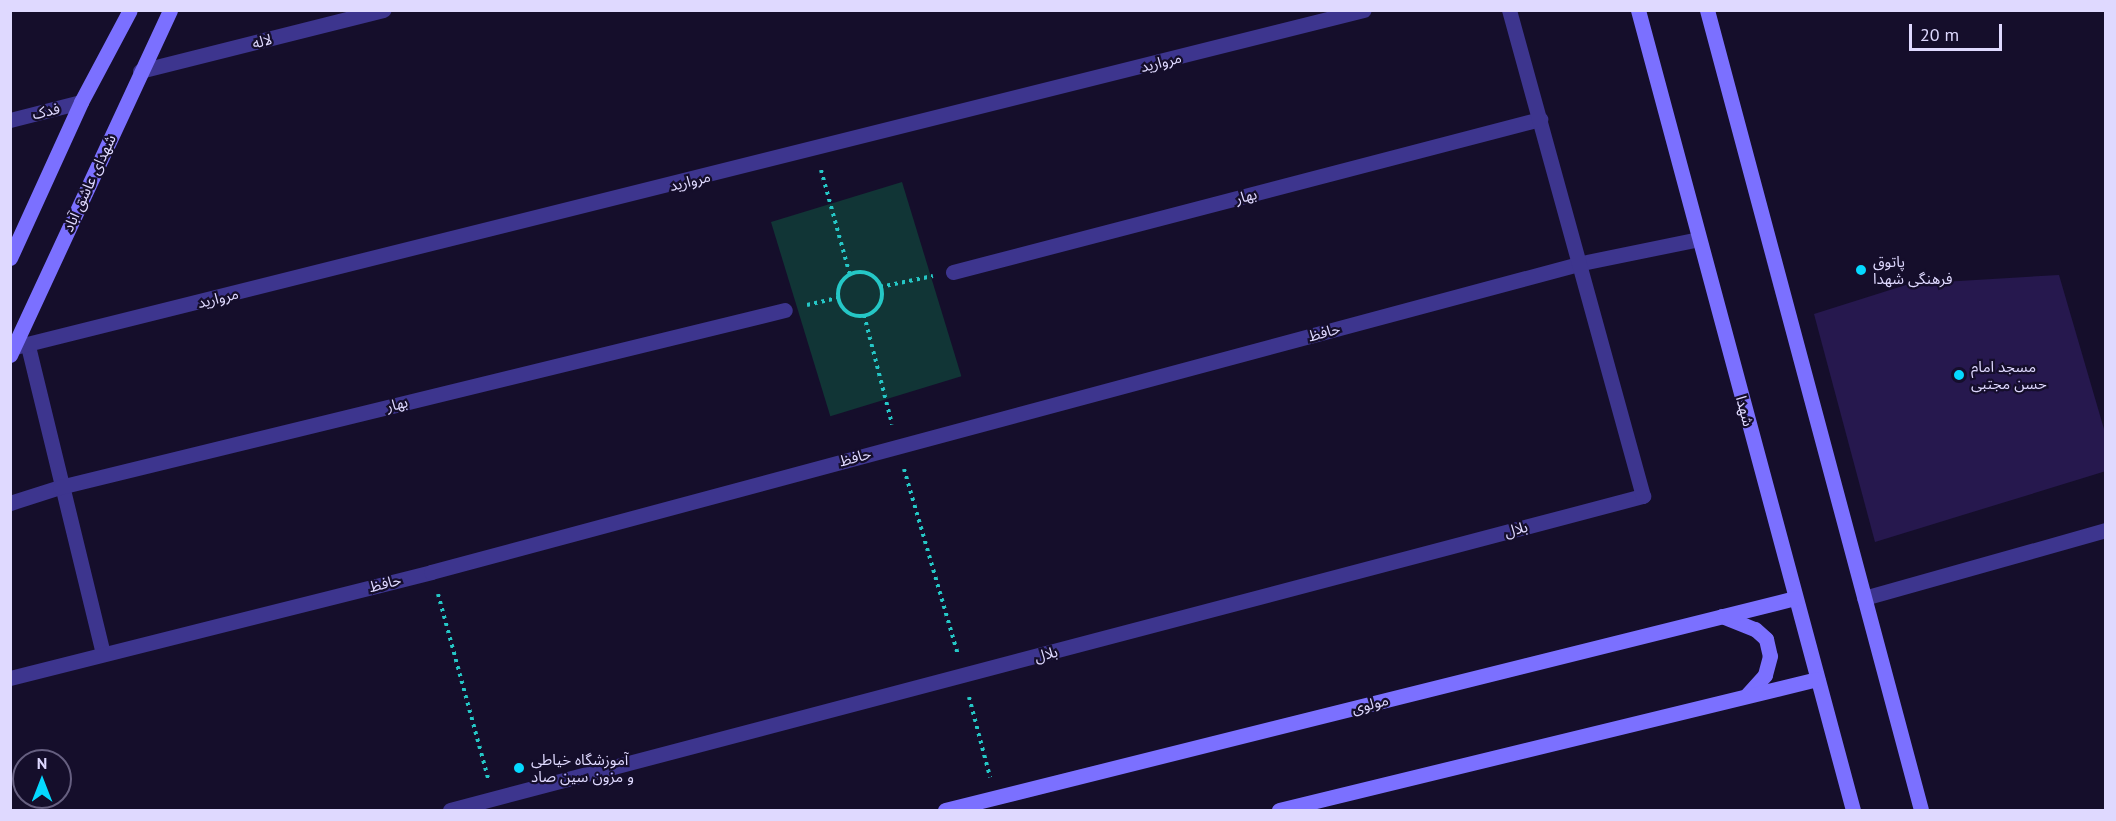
<!DOCTYPE html>
<meta charset="utf-8">
<style>
body{margin:0}
#map{position:relative;width:2116px;height:821px;overflow:hidden;background:#150e2b;font-family:"PT Sans","Noto Sans Arabic",sans-serif}
div>[style]{position:absolute}
.green>*{inset:0;background:#113536;transform-origin:0 0}
.building>*{inset:0;background:#26184e}
.path>*{height:4px;margin-top:-2px;transform-origin:0;background:repeating-linear-gradient(90deg,#25c7c6 0 3px,transparent 0 7.5px)}
.path>.ring{margin:-2px;padding:0;box-sizing:content-box;background:none;border:4px solid #25c7c6;border-radius:50%}
.street>*{height:15px;margin:-7.5px;padding:0 7.5px;transform-origin:7.5px;border-radius:7.5px;background:#3d358e}
.secondary>*{height:15px;margin:-7.5px;padding:0 7.5px;transform-origin:7.5px;border-radius:7.5px;background:#7b70ff}
.dots>*{width:16px;height:16px;translate:-50% -50%;box-sizing:border-box;border:3px solid #150e2b;border-radius:50%}
span{translate:-50% -50%;white-space:nowrap;text-align:center;line-height:1.15;-webkit-text-stroke:4.5px #150e2b;paint-order:stroke}
.street-label{font-size:15px;color:#dfd9ff}
.poi-label{font-size:15px;color:#dfd9ff}
.left{translate:0 -50%;text-align:left}
.frame{position:absolute;inset:0;border:12px solid #dfd9ff;pointer-events:none}
.north{position:absolute;left:12px;top:749px;width:60px;height:60px;box-sizing:border-box;background:#150e2b;border:2px solid #665f80;border-radius:50%;rotate:0deg;font-size:16px;font-weight:700;line-height:24px;text-align:center;color:#dfd9ff}
.north::after{content:'';display:block;margin:auto;width:21px;height:27px;background:#05d9ff;clip-path:polygon(50% 0,100% 100%,50% 72%,0 100%)}
.scale{position:absolute;left:1909px;top:24px;width:93px;height:27px;box-sizing:border-box;border:3px solid #dfd9ff;border-top:0;padding-left:8px;font-size:18px;line-height:21px;white-space:nowrap;color:#dfd9ff;-webkit-text-stroke:4px #150e2b;paint-order:stroke}
</style>
<div id="map">
<div class="green">
<i style="left:902px;top:182px;width:203px;height:137px;rotate:73deg"></i>
</div>
<div class="building">
<i style="clip-path:polygon(2059px 275px,2106px 436px,2106px 471px,1875px 542px,1814px 314px,1909px 284px)"></i>
</div>
<div class="path">
<i style="left:821px;top:170px;width:109px;rotate:74.6deg"></i>
<i class="ring" style="left:838px;top:272px;width:40px;height:40px"></i>
<i style="left:880px;top:287px;width:54px;rotate:-11.7deg"></i>
<i style="left:807px;top:305px;width:32px;rotate:-13deg"></i>
<i style="left:864px;top:315px;width:113px;rotate:75.6deg"></i>
<i style="left:904px;top:469px;width:191px;rotate:73.8deg"></i>
<i style="left:438px;top:594px;width:191px;rotate:74.8deg"></i>
<i style="left:969px;top:697px;width:83px;rotate:75.3deg"></i>
</div>
<div class="street">
<i style="left:140px;top:71px;width:251px;rotate:-14.1deg"></i>
<i style="left:10px;top:120px;width:73px;rotate:-14.2deg"></i>
<i style="left:953px;top:272px;width:607px;rotate:-14.61deg"></i>
<i style="left:28px;top:346px;width:317px;rotate:76.3deg"></i>
<i style="left:15px;top:347px;width:1390px;rotate:-14.03deg"></i>
<i style="left:10px;top:503px;width:52px;rotate:-17.7deg"></i>
<i style="left:60px;top:487px;width:746px;rotate:-13.72deg"></i>
<i style="left:1864px;top:598px;width:251px;rotate:-15.7deg"></i>
<i style="left:10px;top:678px;width:434px;rotate:-14.1deg"></i>
<i style="left:431px;top:572px;width:1192px;rotate:-15.03deg"></i>
<i style="left:1582px;top:263px;width:119px;rotate:-11.6deg"></i>
<i style="left:450px;top:810px;width:1234px;rotate:-14.75deg"></i>
<i style="left:1643px;top:496px;width:504px;rotate:-105.41deg"></i>
</div>
<div class="secondary">
<i style="left:1638px;top:10px;width:828px;rotate:74.96deg"></i>
<i style="left:1707px;top:10px;width:828px;rotate:75.02deg"></i>
<i style="left:10px;top:258px;width:171px;rotate:-65.5deg"></i>
<i style="left:81px;top:102px;width:104px;rotate:-62deg"></i>
<i style="left:10px;top:355px;width:380px;rotate:-65.1deg"></i>
<i style="left:1722px;top:616px;width:35px;rotate:22deg"></i>
<i style="left:1755px;top:629px;width:15px;rotate:42deg"></i>
<i style="left:1766px;top:639px;width:17px;rotate:77deg"></i>
<i style="left:1770px;top:656px;width:20px;rotate:105deg"></i>
<i style="left:1765px;top:675px;width:27px;rotate:132deg"></i>
<i style="left:945px;top:810px;width:876px;rotate:-14deg"></i>
<i style="left:1279px;top:810px;width:554px;rotate:-13.68deg"></i>
</div>
<div class="dots">
<i style="left:1861px;top:270px;background:#05d9ff"></i>
<i style="left:1959px;top:375px;background:#05d9ff"></i>
<i style="left:519px;top:768px;background:#05d9ff"></i>
</div>
<div class="street-label">
<span style="left:262px;top:41px;rotate:-14deg">لاله</span>
<span style="left:1161px;top:62px;rotate:-14deg">مروارید</span>
<span style="left:46px;top:111px;rotate:-14deg">فدک</span>
<span style="left:690px;top:181px;rotate:-14deg">مروارید</span>
<span style="left:89px;top:183px;rotate:-65deg">شهدای عاشق آباد</span>
<span style="left:1246px;top:196px;rotate:-15deg">بهار</span>
<span style="left:218px;top:298px;rotate:-14deg">مروارید</span>
<span style="left:1324px;top:332px;rotate:-15deg">حافظ</span>
<span style="left:397px;top:404px;rotate:-14deg">بهار</span>
<span style="left:1745px;top:411px;rotate:75deg">شهدا</span>
<span style="left:855px;top:457px;rotate:-15deg">حافظ</span>
<span style="left:1516px;top:529px;rotate:-15deg">بلال</span>
<span style="left:385px;top:583px;rotate:-14deg">حافظ</span>
<span style="left:1046px;top:654px;rotate:-15deg">بلال</span>
<span style="left:1370px;top:704px;rotate:-14deg">مولوی</span>
</div>
<div class="poi-label">
<span class="left" style="left:1873px;top:270px">پاتوق<br>فرهنگی شهدا</span>
<span class="left" style="left:1971px;top:375px">مسجد امام<br>حسن مجتبی</span>
<span class="left" style="left:531px;top:768px">آموزشگاه خیاطی<br>و مزون سین صاد</span>
</div>
<div class="frame"></div>
<div class="north">N</div>
<div class="scale">20 m</div>
</div>
